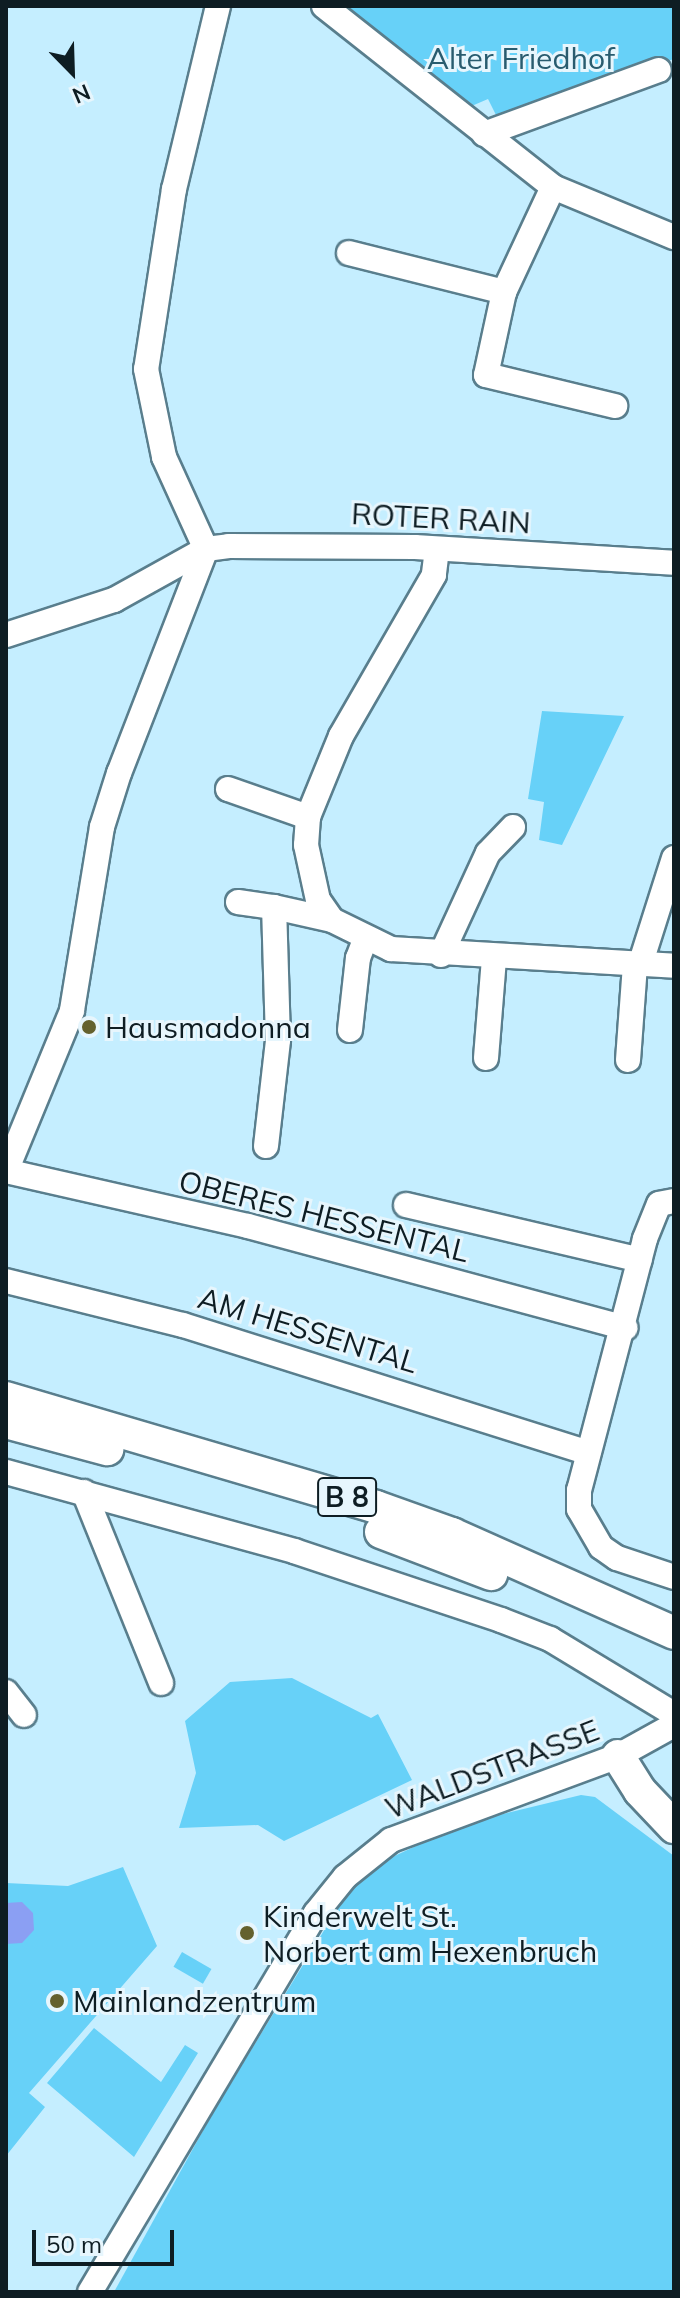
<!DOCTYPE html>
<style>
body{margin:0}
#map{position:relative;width:680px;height:2298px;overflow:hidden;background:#c5eeff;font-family:Mulish,sans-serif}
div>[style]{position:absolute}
.green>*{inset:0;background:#67d1f8;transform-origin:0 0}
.water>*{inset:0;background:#8b9ff3}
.roads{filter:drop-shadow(2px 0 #597e8d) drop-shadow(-2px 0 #597e8d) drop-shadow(0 2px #597e8d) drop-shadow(0 -2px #597e8d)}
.minor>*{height:24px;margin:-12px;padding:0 12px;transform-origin:12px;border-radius:12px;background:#fff}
.major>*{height:32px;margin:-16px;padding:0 16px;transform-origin:16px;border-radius:16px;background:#fff}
.dots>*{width:22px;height:22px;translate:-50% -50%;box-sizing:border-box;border:4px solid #e7f6fd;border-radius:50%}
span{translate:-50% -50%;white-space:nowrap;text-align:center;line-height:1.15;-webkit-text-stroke:6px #e7f6fd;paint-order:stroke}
.shield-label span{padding:2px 6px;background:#e7f6fd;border:2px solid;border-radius:6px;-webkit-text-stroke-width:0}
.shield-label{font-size:28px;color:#0e1d23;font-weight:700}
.park-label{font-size:30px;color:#295c6f}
.street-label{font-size:30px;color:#0e1d23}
.poi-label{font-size:30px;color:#0e1d23}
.left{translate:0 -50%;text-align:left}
.frame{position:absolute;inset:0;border:8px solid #0e1d23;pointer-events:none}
.north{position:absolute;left:32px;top:32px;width:80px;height:80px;-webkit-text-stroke:6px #e7f6fd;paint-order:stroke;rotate:157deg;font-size:22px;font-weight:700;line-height:32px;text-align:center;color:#0e1d23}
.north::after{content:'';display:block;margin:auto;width:28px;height:36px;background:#0e1d23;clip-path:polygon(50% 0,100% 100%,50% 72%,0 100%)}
.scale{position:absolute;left:32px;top:2230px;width:142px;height:36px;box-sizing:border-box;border:4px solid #0e1d23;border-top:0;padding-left:10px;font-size:24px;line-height:28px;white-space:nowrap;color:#0e1d23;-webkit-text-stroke:6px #e7f6fd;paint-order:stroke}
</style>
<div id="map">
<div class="green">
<i style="clip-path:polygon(345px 6px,674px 6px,674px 59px,497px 117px,488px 99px,467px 108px)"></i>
<i style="clip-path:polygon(542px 711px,624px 716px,562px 845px,539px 840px,544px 802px,528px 799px)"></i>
<i style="clip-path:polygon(292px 1678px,371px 1718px,378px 1714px,412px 1780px,284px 1841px,258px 1825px,179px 1828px,196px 1773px,185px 1721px,230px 1682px)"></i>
<i style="clip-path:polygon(581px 1795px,595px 1797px,674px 1856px,674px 2292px,114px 2292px,211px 2116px,345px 1896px,386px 1860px,418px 1845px,491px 1817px)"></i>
<i style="clip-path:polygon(123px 1867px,157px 1946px,29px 2093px,45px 2107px,6px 2156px,6px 1883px,68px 1886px)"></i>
<i style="left:182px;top:1952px;width:34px;height:17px;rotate:30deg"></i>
<i style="clip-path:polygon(94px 2028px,161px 2082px,185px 2045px,198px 2053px,134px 2157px,47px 2083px)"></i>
</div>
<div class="water">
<i style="clip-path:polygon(22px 1902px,33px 1913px,34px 1930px,22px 1943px,6px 1944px,6px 1903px)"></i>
</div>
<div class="roads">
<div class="minor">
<i style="left:218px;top:6px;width:188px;rotate:103.5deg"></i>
<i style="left:174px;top:189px;width:182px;rotate:98.8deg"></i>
<i style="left:146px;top:369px;width:90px;rotate:78.4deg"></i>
<i style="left:164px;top:457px;width:101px;rotate:65.5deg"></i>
<i style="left:206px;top:549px;width:240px;rotate:111.2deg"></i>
<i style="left:119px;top:773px;width:57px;rotate:107.5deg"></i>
<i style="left:102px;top:827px;width:186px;rotate:99.3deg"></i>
<i style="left:72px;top:1011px;width:173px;rotate:112.4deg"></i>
<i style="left:6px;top:1171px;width:248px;rotate:12.8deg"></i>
<i style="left:248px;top:1226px;width:391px;rotate:15.1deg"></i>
<i style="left:324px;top:6px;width:292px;rotate:38.3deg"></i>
<i style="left:553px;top:187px;width:131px;rotate:22.5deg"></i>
<i style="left:484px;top:134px;width:186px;rotate:-20.1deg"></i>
<i style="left:553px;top:187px;width:116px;rotate:115deg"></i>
<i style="left:504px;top:292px;width:85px;rotate:102.2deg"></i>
<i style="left:486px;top:375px;width:133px;rotate:13.5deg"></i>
<i style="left:349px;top:253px;width:160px;rotate:14.1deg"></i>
<i style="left:437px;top:549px;width:26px;rotate:97deg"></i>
<i style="left:434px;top:575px;width:186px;rotate:120deg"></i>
<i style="left:341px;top:736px;width:87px;rotate:112.2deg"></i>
<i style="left:308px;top:817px;width:28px;rotate:94deg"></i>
<i style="left:306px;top:845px;width:56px;rotate:77.7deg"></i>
<i style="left:318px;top:900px;width:24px;rotate:55deg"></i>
<i style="left:332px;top:920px;width:66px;rotate:26.2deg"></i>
<i style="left:391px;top:949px;width:284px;rotate:3.4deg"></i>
<i style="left:6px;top:635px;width:114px;rotate:-18deg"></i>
<i style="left:114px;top:600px;width:105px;rotate:-29deg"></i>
<i style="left:206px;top:549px;width:23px;rotate:-7deg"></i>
<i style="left:229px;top:546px;width:186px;rotate:0.3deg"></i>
<i style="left:415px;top:547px;width:259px;rotate:3.5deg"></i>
<i style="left:228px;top:789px;width:85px;rotate:19.3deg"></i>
<i style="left:238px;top:902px;width:36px;rotate:8deg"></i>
<i style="left:441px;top:955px;width:112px;rotate:-65.3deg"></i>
<i style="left:488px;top:853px;width:36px;rotate:-46deg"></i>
<i style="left:641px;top:962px;width:109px;rotate:-72.4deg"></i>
<i style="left:350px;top:1030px;width:72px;rotate:-83.7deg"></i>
<i style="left:358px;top:958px;width:19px;rotate:-69deg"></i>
<i style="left:486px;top:1058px;width:100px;rotate:-85.4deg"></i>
<i style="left:628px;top:1060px;width:96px;rotate:-85.8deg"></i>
<i style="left:266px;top:1146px;width:107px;rotate:-83.5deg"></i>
<i style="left:278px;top:1040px;width:133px;rotate:-91.7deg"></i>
<i style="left:274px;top:907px;width:59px;rotate:12.6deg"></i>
<i style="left:674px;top:1201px;width:15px;rotate:169deg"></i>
<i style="left:659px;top:1204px;width:38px;rotate:112deg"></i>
<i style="left:645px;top:1239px;width:260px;rotate:104.7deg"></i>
<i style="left:579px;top:1490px;width:19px;rotate:90deg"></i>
<i style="left:579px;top:1509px;width:44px;rotate:59.9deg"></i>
<i style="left:601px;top:1547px;width:19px;rotate:35deg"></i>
<i style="left:617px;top:1558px;width:60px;rotate:18.4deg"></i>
<i style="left:406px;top:1205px;width:240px;rotate:13.2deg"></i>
<i style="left:6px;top:1281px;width:182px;rotate:14deg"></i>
<i style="left:183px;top:1325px;width:425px;rotate:17.5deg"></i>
<i style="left:6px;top:1472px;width:299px;rotate:15.3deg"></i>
<i style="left:294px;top:1551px;width:218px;rotate:18.4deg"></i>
<i style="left:501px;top:1620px;width:53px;rotate:21.2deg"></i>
<i style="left:550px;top:1639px;width:145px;rotate:31.2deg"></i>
<i style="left:84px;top:1492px;width:206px;rotate:68deg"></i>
<i style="left:6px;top:1692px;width:29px;rotate:52deg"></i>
<i style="left:90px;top:2292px;width:441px;rotate:-59.2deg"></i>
<i style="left:316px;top:1913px;width:46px;rotate:-51.1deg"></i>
<i style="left:345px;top:1877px;width:59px;rotate:-38.8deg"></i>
<i style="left:391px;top:1840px;width:242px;rotate:-20.3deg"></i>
<i style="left:618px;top:1756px;width:64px;rotate:-29deg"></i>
</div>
<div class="major">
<i style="left:6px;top:1398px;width:386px;rotate:16.4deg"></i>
<i style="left:376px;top:1507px;width:81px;rotate:19.6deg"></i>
<i style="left:452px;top:1534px;width:243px;rotate:24deg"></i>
<i style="left:6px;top:1422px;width:105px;rotate:15deg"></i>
<i style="left:381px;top:1532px;width:118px;rotate:20.9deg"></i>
<i style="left:618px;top:1756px;width:41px;rotate:57.8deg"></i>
<i style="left:640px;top:1791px;width:50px;rotate:46.6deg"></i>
</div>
</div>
<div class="dots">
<i style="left:89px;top:1027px;background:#64612e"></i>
<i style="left:247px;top:1933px;background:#64612e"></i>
<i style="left:57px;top:2001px;background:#64612e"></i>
</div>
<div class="shield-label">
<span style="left:347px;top:1497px">B 8</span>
</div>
<div class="park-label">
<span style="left:521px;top:58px">Alter Friedhof</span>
</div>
<div class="street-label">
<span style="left:441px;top:518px;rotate:3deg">ROTER RAIN</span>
<span style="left:324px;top:1216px;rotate:14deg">OBERES HESSENTAL</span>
<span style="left:308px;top:1330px;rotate:17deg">AM HESSENTAL</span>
<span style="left:492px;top:1769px;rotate:-21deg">WALDSTRASSE</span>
</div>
<div class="poi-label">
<span class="left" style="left:105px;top:1027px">Hausmadonna</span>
<span class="left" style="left:263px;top:1933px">Kinderwelt St.<br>Norbert am Hexenbruch</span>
<span class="left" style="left:73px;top:2001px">Mainlandzentrum</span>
</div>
<div class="frame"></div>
<div class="north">N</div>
<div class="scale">50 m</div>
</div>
